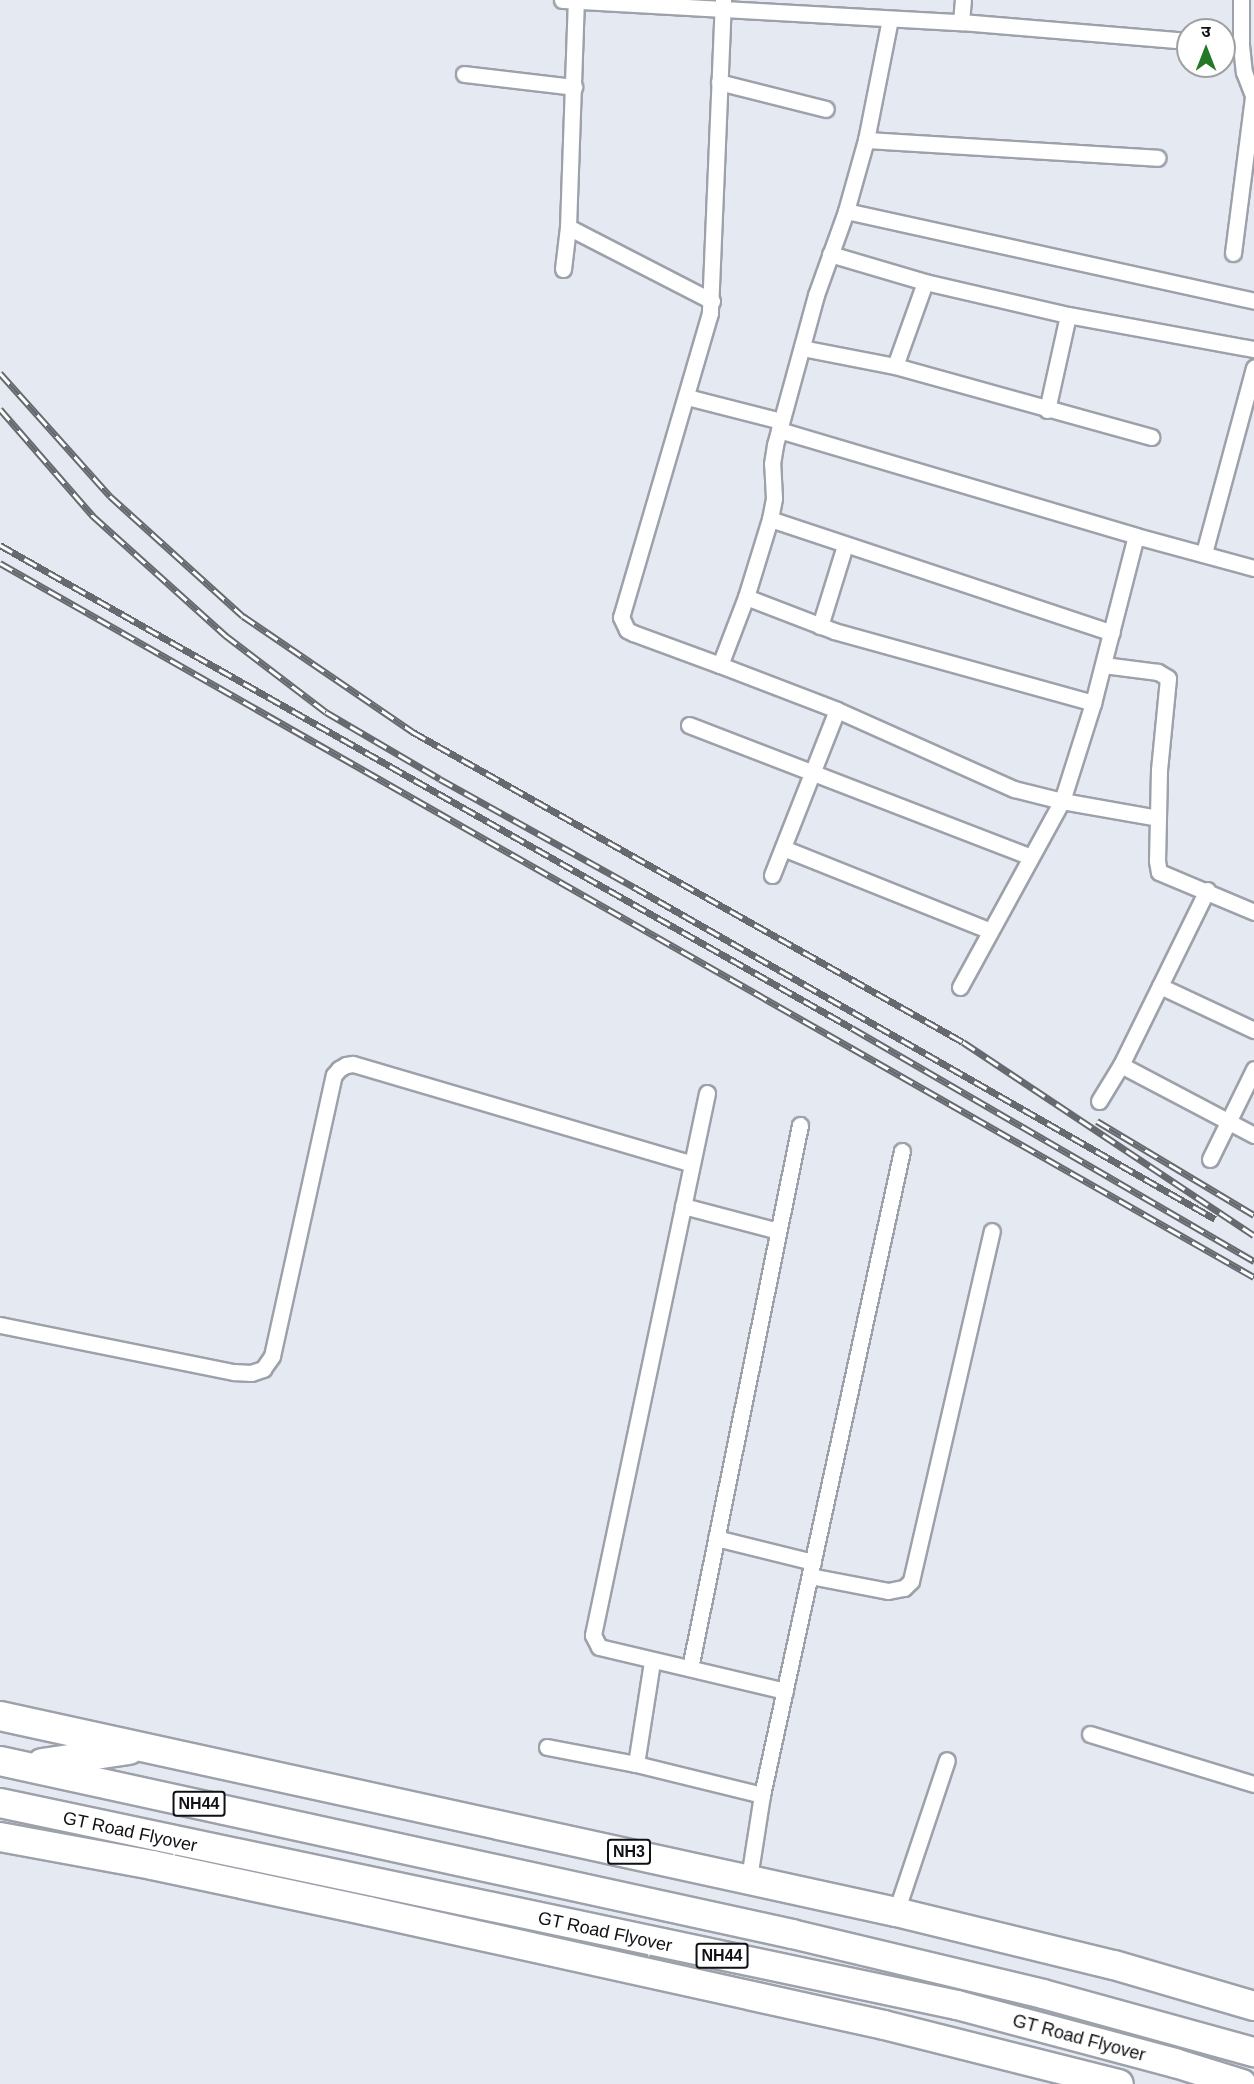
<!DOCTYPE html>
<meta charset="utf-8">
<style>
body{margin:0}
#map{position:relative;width:1254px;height:2084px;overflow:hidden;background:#e4e9f2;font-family:Helvetica,"Noto Sans Devanagari",sans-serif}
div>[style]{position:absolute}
.roads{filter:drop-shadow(2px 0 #9ca1aa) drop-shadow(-2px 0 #9ca1aa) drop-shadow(0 2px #9ca1aa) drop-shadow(0 -2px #9ca1aa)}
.street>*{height:15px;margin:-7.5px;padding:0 7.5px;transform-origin:7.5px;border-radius:7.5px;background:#fff}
.highway>*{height:28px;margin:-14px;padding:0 14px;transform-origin:14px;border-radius:14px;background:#fff}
.rail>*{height:7px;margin-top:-3.5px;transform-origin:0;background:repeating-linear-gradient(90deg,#fff 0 14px,#666a6f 0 28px);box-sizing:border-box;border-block:2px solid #666a6f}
span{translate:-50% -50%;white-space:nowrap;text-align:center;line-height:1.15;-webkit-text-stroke:6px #fff;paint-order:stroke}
.shield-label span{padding:2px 4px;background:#fff;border:2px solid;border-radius:4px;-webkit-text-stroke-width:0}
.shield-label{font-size:16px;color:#0f1114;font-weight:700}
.street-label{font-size:18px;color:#0f1114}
.north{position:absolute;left:1176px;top:18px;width:60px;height:60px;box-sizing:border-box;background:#fff;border:2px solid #9fa0a1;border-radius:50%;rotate:0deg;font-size:16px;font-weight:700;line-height:24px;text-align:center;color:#0f1114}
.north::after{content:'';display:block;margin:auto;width:21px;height:27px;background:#237825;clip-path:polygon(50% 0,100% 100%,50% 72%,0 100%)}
</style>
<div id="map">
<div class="roads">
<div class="street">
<i style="left:562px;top:0;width:400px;rotate:3.2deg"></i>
<i style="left:961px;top:22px;width:228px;rotate:4.8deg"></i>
<i style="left:723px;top:0;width:313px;rotate:92.4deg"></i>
<i style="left:710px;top:313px;width:317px;rotate:106.3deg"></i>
<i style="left:621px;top:617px;width:14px;rotate:65deg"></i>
<i style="left:627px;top:630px;width:7px;rotate:27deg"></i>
<i style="left:633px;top:633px;width:93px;rotate:20.2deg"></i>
<i style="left:720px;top:665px;width:73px;rotate:-69.1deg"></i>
<i style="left:746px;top:597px;width:82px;rotate:-72.9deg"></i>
<i style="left:770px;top:519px;width:21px;rotate:-79deg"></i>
<i style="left:774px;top:498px;width:34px;rotate:-93deg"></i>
<i style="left:772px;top:464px;width:19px;rotate:-81deg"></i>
<i style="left:775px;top:445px;width:156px;rotate:-74.7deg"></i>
<i style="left:816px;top:295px;width:89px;rotate:-70.3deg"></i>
<i style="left:846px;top:211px;width:74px;rotate:-74.3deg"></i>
<i style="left:866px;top:140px;width:123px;rotate:-78.8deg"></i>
<i style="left:1241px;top:0;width:45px;rotate:90deg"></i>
<i style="left:1241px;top:45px;width:27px;rotate:84deg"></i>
<i style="left:1244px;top:72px;width:28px;rotate:69deg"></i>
<i style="left:961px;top:22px;width:22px;rotate:-85deg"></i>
<i style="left:1224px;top:44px;width:17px;rotate:3deg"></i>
<i style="left:464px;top:74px;width:111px;rotate:6.7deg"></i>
<i style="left:719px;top:82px;width:110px;rotate:14.2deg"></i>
<i style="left:866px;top:140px;width:292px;rotate:3.5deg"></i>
<i style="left:846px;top:211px;width:418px;rotate:12.4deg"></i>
<i style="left:568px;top:227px;width:162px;rotate:27.2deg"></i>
<i style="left:1233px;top:253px;width:157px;rotate:-82.7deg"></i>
<i style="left:830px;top:254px;width:99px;rotate:16.4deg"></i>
<i style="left:925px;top:282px;width:147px;rotate:13deg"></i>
<i style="left:1068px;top:315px;width:189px;rotate:10.4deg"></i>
<i style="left:563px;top:269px;width:42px;rotate:-83.2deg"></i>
<i style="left:568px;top:227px;width:225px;rotate:-88deg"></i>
<i style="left:802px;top:348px;width:95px;rotate:11deg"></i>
<i style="left:895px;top:366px;width:89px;rotate:-70.3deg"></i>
<i style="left:895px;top:366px;width:266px;rotate:15.5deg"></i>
<i style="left:687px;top:397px;width:97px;rotate:14.3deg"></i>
<i style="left:1047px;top:410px;width:97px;rotate:-77.5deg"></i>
<i style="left:779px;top:430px;width:372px;rotate:16.5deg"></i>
<i style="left:1136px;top:536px;width:122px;rotate:15.2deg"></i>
<i style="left:770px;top:519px;width:360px;rotate:18.4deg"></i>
<i style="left:1204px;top:553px;width:192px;rotate:-74.9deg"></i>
<i style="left:746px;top:597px;width:94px;rotate:21.1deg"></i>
<i style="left:834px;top:631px;width:269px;rotate:15.5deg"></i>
<i style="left:820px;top:626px;width:85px;rotate:-72.8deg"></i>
<i style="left:720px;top:665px;width:125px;rotate:21deg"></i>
<i style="left:837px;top:710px;width:194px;rotate:24.1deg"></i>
<i style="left:1014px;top:789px;width:49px;rotate:14deg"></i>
<i style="left:1062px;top:801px;width:103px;rotate:-72.4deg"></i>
<i style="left:1093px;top:703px;width:172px;rotate:-75.6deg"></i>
<i style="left:689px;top:725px;width:364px;rotate:21.1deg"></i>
<i style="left:1158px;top:818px;width:43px;rotate:91.3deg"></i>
<i style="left:1157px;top:861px;width:11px;rotate:80deg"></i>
<i style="left:1159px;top:872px;width:103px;rotate:22.8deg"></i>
<i style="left:783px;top:848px;width:221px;rotate:21.8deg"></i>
<i style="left:772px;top:875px;width:177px;rotate:-68.5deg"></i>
<i style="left:1160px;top:986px;width:104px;rotate:25.1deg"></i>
<i style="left:960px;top:987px;width:212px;rotate:-61.3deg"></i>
<i style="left:1062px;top:801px;width:97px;rotate:10deg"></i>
<i style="left:1158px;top:818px;width:48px;rotate:-88.8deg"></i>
<i style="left:1159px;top:770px;width:92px;rotate:-84.4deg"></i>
<i style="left:1168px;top:678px;width:12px;rotate:-149deg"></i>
<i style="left:1158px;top:672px;width:55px;rotate:-172.7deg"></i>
<i style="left:1121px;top:1065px;width:150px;rotate:27.8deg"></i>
<i style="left:707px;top:1093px;width:554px;rotate:101.88deg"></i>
<i style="left:593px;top:1635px;width:13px;rotate:63deg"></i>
<i style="left:599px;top:1647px;width:191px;rotate:13.3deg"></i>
<i style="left:1099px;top:1101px;width:42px;rotate:-58.6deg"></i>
<i style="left:1121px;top:1065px;width:195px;rotate:-63.8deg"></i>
<i style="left:1210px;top:1159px;width:100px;rotate:-63.9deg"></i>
<i style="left:683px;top:1206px;width:98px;rotate:14.7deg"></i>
<i style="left:0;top:1325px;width:239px;rotate:11.4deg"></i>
<i style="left:234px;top:1372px;width:17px;rotate:3deg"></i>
<i style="left:251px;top:1373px;width:13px;rotate:-18deg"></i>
<i style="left:263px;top:1369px;width:16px;rotate:-55deg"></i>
<i style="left:272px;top:1356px;width:288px;rotate:-77.6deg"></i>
<i style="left:334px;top:1075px;width:8px;rotate:-50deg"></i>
<i style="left:339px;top:1069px;width:8px;rotate:-30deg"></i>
<i style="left:346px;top:1065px;width:7px;rotate:-8deg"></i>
<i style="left:353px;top:1064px;width:353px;rotate:16.4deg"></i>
<i style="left:716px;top:1538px;width:100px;rotate:13.9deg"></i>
<i style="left:810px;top:1576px;width:79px;rotate:10.9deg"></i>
<i style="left:888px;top:1591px;width:16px;rotate:-11deg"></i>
<i style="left:904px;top:1588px;width:10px;rotate:-45deg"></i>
<i style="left:911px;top:1581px;width:359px;rotate:-77deg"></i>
<i style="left:690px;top:1668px;width:554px;rotate:-78.55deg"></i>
<i style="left:1090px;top:1734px;width:171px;rotate:17deg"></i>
<i style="left:547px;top:1747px;width:91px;rotate:10.8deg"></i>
<i style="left:636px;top:1764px;width:130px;rotate:13.8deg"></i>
<i style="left:636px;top:1764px;width:103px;rotate:-81.1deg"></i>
<i style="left:749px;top:1878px;width:84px;rotate:-81.1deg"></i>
<i style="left:762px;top:1795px;width:659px;rotate:-77.74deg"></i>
<i style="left:896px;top:1912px;width:160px;rotate:-71.5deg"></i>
</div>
<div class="highway">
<i style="left:0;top:1716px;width:917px;rotate:12.34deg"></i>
<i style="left:896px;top:1912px;width:224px;rotate:13.7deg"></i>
<i style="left:1114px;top:1965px;width:146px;rotate:16.3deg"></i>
<i style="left:0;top:1761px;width:811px;rotate:12.32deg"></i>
<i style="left:792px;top:1934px;width:258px;rotate:13.4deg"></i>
<i style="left:1043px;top:1994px;width:219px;rotate:15.4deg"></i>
<i style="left:42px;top:1763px;width:88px;rotate:-8.5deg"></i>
<i style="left:0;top:1803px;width:978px;rotate:11.92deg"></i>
<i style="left:957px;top:2005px;width:226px;rotate:14.9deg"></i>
<i style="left:1175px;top:2063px;width:70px;rotate:17.4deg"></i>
<i style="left:0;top:1837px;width:155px;rotate:10.4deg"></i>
<i style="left:152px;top:1865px;width:221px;rotate:12deg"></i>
<i style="left:368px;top:1911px;width:528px;rotate:12.46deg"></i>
<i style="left:884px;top:2025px;width:242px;rotate:14.1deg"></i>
</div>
</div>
<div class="rail">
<i style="left:0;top:373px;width:165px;rotate:48.2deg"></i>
<i style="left:110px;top:496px;width:179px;rotate:42.1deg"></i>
<i style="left:243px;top:616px;width:206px;rotate:34.3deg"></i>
<i style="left:413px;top:732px;width:631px;rotate:29.41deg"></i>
<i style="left:963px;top:1042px;width:349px;rotate:33.6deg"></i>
<i style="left:0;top:409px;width:142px;rotate:49deg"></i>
<i style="left:93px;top:516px;width:178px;rotate:42deg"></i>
<i style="left:225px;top:635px;width:127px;rotate:37.3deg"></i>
<i style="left:326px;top:712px;width:132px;rotate:30.4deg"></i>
<i style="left:440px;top:779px;width:222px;rotate:29.1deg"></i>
<i style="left:634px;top:887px;width:669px;rotate:29.74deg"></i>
<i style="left:0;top:545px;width:979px;rotate:29.55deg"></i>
<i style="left:852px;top:1028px;width:465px;rotate:30.1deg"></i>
<i style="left:0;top:563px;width:1443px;rotate:29.66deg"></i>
<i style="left:1097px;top:1121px;width:183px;rotate:30.9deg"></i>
</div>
<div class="shield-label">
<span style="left:199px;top:1804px">NH44</span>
<span style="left:629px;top:1852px">NH3</span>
<span style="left:722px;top:1956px">NH44</span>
</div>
<div class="street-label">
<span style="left:130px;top:1832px;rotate:12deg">GT Road Flyover</span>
<span style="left:605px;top:1932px;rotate:12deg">GT Road Flyover</span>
<span style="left:1079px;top:2038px;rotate:15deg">GT Road Flyover</span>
</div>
<div class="north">उ</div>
</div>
